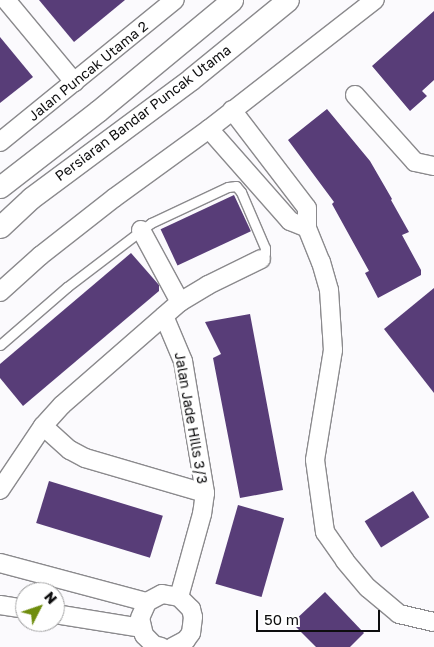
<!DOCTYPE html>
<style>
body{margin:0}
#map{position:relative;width:434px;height:647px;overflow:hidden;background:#fbfafd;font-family:"Golos Text",sans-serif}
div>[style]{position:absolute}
.building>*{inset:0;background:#583d78;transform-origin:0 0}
.roads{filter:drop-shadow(1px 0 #8b8a8d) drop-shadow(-1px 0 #8b8a8d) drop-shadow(0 1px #8b8a8d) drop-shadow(0 -1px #8b8a8d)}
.service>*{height:9px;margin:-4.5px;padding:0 4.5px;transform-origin:4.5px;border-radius:4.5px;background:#fff}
.minor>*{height:18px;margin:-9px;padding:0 9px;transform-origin:9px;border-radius:9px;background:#fff}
.tertiary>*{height:21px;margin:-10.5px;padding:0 10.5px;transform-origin:10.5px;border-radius:10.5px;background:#fff}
span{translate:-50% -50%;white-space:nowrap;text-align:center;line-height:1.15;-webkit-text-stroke:5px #fff;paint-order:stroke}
.street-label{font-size:14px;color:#0d0d0e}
.north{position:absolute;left:15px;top:582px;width:50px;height:50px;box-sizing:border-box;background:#fff;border:1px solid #9e9e9f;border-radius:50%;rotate:49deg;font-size:14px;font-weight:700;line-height:20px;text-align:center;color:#0d0d0e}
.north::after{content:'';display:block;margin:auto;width:18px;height:22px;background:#6f8d0e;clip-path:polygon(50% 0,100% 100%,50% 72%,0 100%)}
.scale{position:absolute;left:256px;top:610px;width:124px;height:22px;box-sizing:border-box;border:2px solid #0d0d0e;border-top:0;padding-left:6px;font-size:15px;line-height:18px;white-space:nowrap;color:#0d0d0e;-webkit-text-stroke:4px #fff;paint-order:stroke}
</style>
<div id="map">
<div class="building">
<i style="clip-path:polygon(39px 0,125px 0,74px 42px)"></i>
<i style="clip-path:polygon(434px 11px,434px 80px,422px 91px,427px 96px,410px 111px,372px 66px)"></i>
<i style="clip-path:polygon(0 37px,33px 77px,0 103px)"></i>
<i style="clip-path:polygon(327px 109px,370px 161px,392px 199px,391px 200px,409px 232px,402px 235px,421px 270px,421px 275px,378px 298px,365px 273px,369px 271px,332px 204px,334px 202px,288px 140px)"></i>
<i style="left:234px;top:195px;width:40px;height:81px;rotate:65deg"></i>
<i style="clip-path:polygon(131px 253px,159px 285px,159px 291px,23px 406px,0 378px,0 364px)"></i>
<i style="clip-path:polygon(434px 288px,434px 393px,384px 329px)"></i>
<i style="clip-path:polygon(250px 314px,283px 490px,240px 498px,213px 358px,221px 354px,205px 322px)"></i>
<i style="left:49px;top:481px;width:119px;height:44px;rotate:17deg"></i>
<i style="left:413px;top:491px;width:31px;height:57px;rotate:58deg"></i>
<i style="left:238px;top:505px;width:48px;height:82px;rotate:16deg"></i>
<i style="clip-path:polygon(325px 592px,364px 633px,350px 647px,316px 647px,292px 623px)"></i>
</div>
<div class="roads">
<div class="service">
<i style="left:0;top:345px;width:89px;rotate:-40.9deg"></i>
<i style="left:67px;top:287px;width:106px;rotate:-37.3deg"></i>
<i style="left:151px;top:223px;width:85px;rotate:-25.1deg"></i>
<i style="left:228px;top:187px;width:8px;rotate:-7deg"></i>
<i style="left:236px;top:186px;width:8px;rotate:50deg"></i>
<i style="left:241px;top:192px;width:61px;rotate:66.8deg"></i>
<i style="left:265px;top:248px;width:5px;rotate:90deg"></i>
<i style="left:265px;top:253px;width:7px;rotate:124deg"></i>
</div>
<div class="minor">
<i style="left:6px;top:0;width:107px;rotate:50.3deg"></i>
<i style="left:355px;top:95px;width:90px;rotate:48.2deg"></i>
<i style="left:415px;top:162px;width:19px;rotate:12deg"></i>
<i style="left:232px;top:110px;width:123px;rotate:52.6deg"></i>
<i style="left:307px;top:208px;width:20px;rotate:90deg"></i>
<i style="left:307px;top:228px;width:37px;rotate:68deg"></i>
<i style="left:321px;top:262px;width:29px;rotate:74deg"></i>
<i style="left:329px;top:290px;width:60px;rotate:86.2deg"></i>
<i style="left:333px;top:350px;width:111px;rotate:99.3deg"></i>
<i style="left:315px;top:460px;width:73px;rotate:82.1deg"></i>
<i style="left:325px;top:532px;width:35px;rotate:55deg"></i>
<i style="left:345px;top:561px;width:35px;rotate:50deg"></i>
<i style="left:368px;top:588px;width:40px;rotate:40deg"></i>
<i style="left:399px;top:614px;width:36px;rotate:13deg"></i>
<i style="left:209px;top:129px;width:123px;rotate:48.6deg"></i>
<i style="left:290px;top:221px;width:18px;rotate:22deg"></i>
<i style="left:0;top:142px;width:225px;rotate:-39.1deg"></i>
<i style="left:141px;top:230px;width:82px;rotate:61.6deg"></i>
<i style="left:0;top:292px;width:54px;rotate:-42deg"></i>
<i style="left:40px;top:256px;width:94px;rotate:-38.1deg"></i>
<i style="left:114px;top:198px;width:117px;rotate:-36deg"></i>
<i style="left:209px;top:129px;width:210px;rotate:-37.9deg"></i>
<i style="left:164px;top:316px;width:49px;rotate:67.1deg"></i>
<i style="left:183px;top:361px;width:134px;rotate:80.5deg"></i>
<i style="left:205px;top:493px;width:21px;rotate:98deg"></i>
<i style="left:202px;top:514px;width:86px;rotate:105.5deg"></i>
<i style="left:43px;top:426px;width:36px;rotate:42deg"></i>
<i style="left:70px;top:450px;width:17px;rotate:28deg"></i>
<i style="left:85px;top:458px;width:125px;rotate:16.3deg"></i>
<i style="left:0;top:490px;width:77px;rotate:-56.1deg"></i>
<i style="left:43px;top:426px;width:28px;rotate:-48deg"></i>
<i style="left:62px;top:405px;width:157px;rotate:-41.1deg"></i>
<i style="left:180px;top:302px;width:33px;rotate:-31deg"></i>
<i style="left:208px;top:285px;width:59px;rotate:-26.1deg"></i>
<i style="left:0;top:563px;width:152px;rotate:14.9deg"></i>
<i style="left:0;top:605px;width:25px;rotate:9deg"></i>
<i style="left:55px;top:614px;width:87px;rotate:9.2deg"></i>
<i style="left:161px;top:647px;width:7px;rotate:-164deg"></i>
<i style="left:154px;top:645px;width:14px;rotate:-135deg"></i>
<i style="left:144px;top:635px;width:17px;rotate:-103deg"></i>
<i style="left:140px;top:618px;width:17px;rotate:-66deg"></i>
<i style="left:147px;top:602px;width:17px;rotate:-28deg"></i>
<i style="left:162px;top:594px;width:17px;rotate:10deg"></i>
<i style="left:179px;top:597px;width:17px;rotate:45deg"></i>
<i style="left:191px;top:609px;width:8px;rotate:76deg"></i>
<i style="left:193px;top:617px;width:16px;rotate:97deg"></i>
<i style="left:191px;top:633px;width:9px;rotate:126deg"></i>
<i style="left:186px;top:640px;width:15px;rotate:152deg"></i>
</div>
<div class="tertiary">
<i style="left:0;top:187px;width:124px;rotate:-37.8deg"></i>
<i style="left:98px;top:111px;width:174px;rotate:-39.6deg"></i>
<i style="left:0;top:227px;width:42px;rotate:-43.1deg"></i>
<i style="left:31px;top:198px;width:199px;rotate:-36.6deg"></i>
<i style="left:191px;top:79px;width:125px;rotate:-39.2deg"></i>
</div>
</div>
<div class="street-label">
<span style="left:88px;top:71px;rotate:-39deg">Jalan Puncak Utama 2</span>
<span style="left:143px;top:113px;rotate:-37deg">Persiaran Bandar Puncak Utama</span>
<span style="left:191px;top:418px;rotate:80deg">Jalan Jade Hills 3/3</span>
</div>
<div class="north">N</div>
<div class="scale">50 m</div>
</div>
